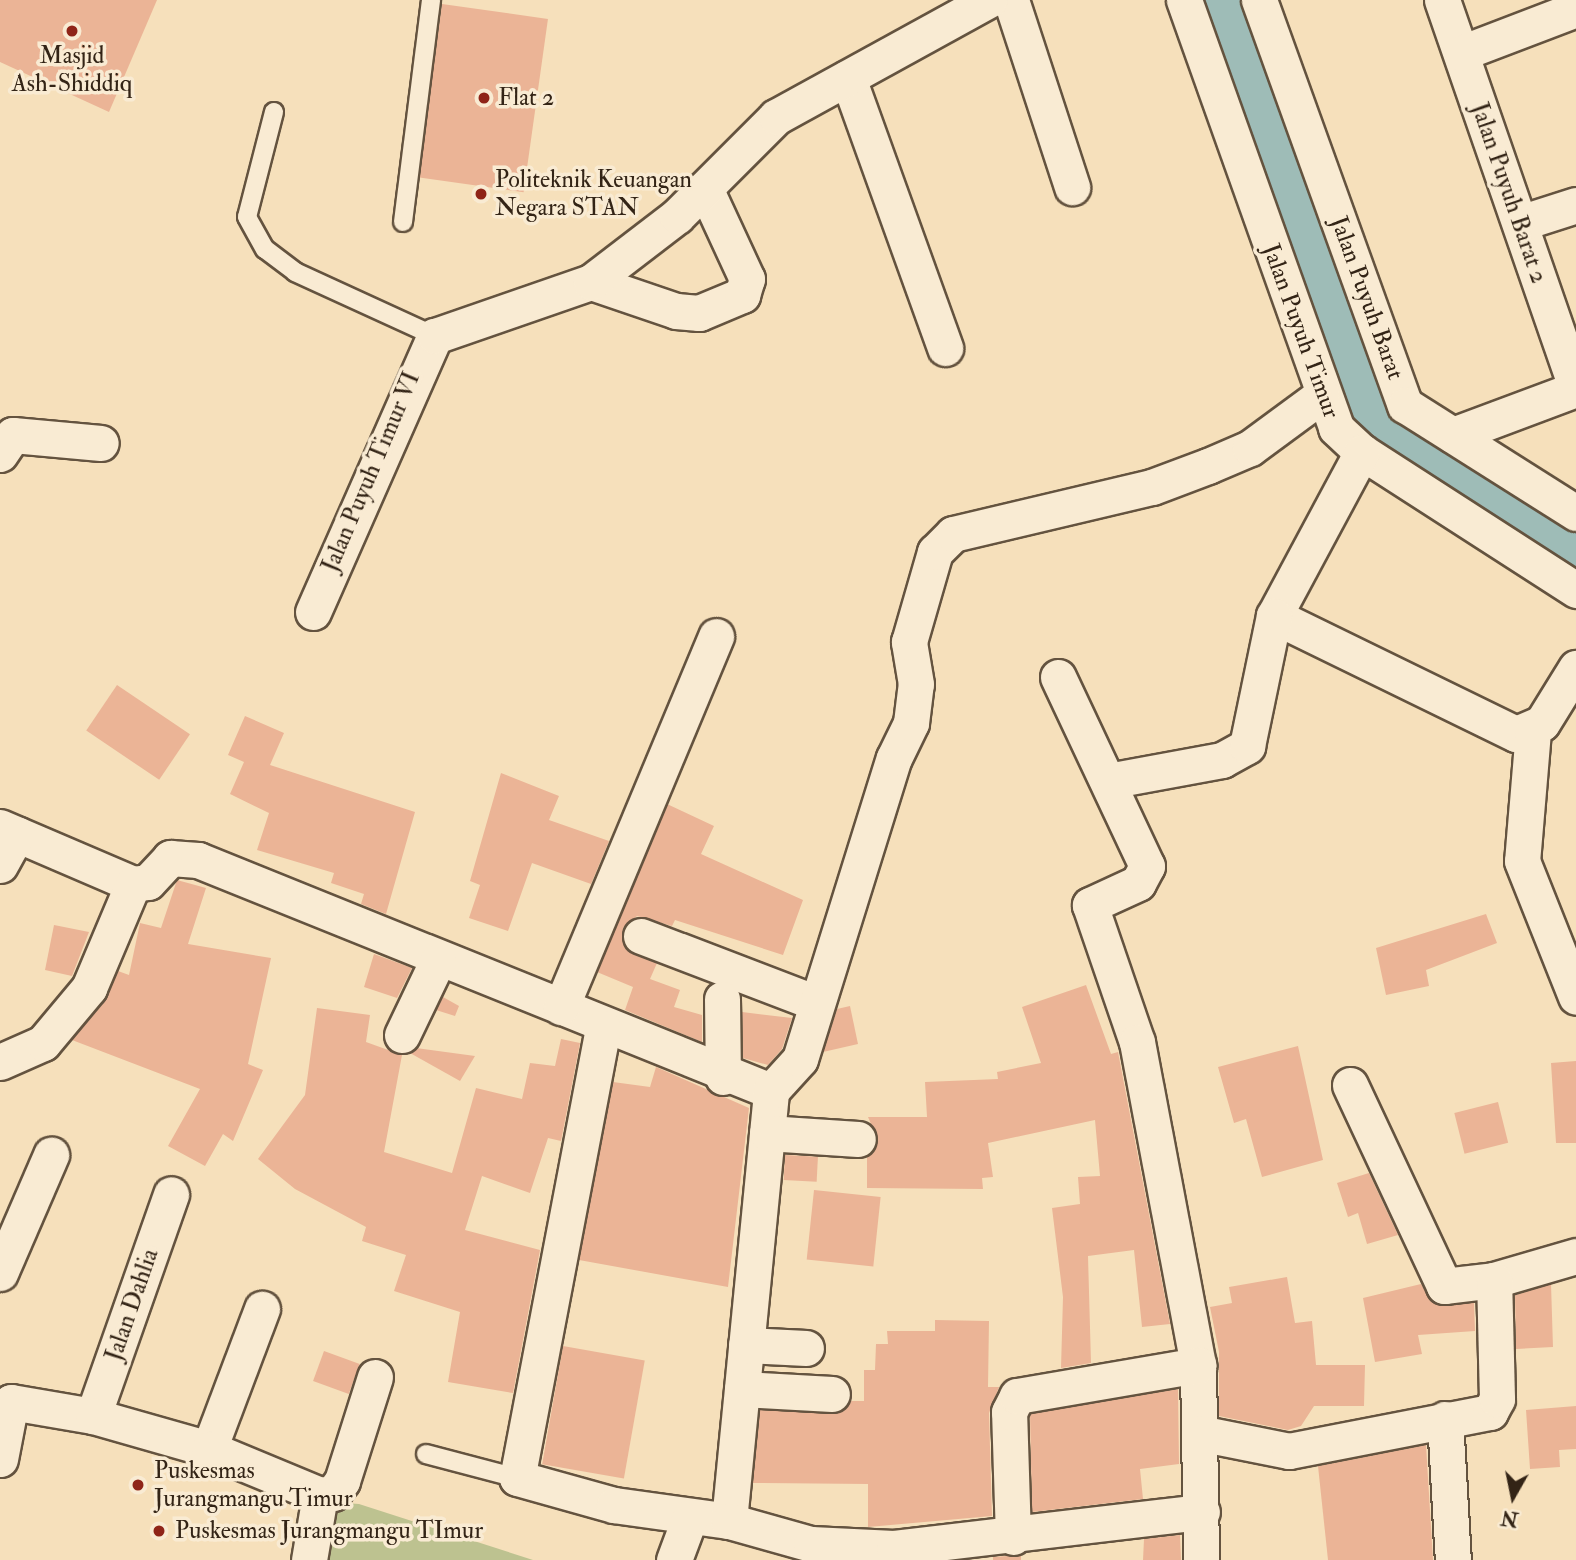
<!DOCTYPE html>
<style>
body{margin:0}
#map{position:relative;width:1576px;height:1560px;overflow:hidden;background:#f6e0bb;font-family:"IM FELL Double Pica",serif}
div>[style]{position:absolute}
.green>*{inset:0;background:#bdc290}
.water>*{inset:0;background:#9ebcb7}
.building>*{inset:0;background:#ebb496;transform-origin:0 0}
.roads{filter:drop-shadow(2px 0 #64533f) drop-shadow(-2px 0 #64533f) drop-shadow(0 2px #64533f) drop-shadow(0 -2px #64533f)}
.lane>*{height:18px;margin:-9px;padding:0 9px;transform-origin:9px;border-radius:9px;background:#f9ebd3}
.street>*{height:35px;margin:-17.5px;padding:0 17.5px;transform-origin:17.5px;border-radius:17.5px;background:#f9ebd3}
.dots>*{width:19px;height:19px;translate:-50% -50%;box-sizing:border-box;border:4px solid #f9ebd3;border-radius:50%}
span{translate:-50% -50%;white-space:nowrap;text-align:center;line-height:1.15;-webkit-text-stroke:7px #f9ebd3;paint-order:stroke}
.poi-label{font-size:24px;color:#332416}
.left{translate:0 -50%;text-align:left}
.street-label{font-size:24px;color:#332416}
.north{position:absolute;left:1478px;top:1462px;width:70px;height:70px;-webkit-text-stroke:5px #f9ebd3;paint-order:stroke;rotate:189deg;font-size:19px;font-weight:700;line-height:28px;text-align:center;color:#332416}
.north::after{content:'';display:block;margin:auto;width:24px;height:32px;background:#332416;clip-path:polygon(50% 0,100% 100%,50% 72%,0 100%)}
</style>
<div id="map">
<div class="green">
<i style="clip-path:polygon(316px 1501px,359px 1504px,533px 1560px,304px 1560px)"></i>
</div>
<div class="water">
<i style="clip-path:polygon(1201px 0,1250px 0,1392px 407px,1576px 529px,1576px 573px,1351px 427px)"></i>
</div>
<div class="building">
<i style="clip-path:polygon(0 0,157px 0,109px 112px,0 62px)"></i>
<i style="left:442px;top:4px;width:107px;height:175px;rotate:8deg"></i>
<i style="left:117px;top:685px;width:88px;height:55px;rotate:34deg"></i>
<i style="clip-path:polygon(245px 716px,284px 733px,270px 765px,415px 812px,386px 914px,361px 904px,364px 894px,331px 883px,334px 873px,257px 850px,269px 813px,230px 794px,244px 762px,228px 755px)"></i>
<i style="clip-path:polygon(501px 773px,559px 796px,549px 820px,609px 841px,591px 884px,532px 863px,508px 931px,469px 918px,480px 885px,470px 881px)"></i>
<i style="clip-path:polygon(667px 804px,714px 826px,701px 854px,803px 900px,783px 955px,675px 920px,672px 926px,637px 916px,623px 928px,626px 949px,657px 963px,650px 979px,680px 990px,674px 1007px,702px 1015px,702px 1042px,625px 1010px,633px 987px,597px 972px)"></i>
<i style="clip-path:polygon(177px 880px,206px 888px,188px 944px,271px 958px,248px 1064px,263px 1070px,233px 1141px,223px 1134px,205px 1166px,168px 1146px,200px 1089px,72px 1040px,105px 1001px,118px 971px,129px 975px,140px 923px,161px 928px)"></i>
<i style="clip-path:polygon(1486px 914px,1497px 943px,1426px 970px,1429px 986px,1386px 995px,1376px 948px)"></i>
<i style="clip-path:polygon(54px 925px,89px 932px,72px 976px,45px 970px)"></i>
<i style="clip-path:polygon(374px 954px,412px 968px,397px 998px,364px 987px)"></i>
<i style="clip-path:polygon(1086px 985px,1111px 1054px,1118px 1052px,1170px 1324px,1142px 1327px,1134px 1250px,1088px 1256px,1091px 1363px,1061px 1368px,1063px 1297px,1052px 1208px,1080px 1204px,1078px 1177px,1100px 1176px,1095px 1120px,988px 1143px,993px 1177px,982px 1178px,983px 1189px,867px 1188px,867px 1157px,878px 1140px,868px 1117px,927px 1117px,925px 1082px,998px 1079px,997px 1072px,1041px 1063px,1022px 1007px)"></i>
<i style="clip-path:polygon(443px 997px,459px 1006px,455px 1016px,436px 1010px)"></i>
<i style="clip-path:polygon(850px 1006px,858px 1044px,823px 1052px,837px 1009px)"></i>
<i style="clip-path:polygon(317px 1008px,370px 1015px,366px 1042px,402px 1055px,384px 1152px,452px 1173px,476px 1088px,522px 1099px,530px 1063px,555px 1066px,561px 1039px,580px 1043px,561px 1141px,548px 1138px,530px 1193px,482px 1176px,465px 1230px,540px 1250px,513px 1393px,448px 1382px,460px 1312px,394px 1291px,406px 1255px,362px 1241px,366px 1227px,295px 1189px,258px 1159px,305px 1095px)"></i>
<i style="clip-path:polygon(742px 1012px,792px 1018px,782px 1049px,768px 1065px,743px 1058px)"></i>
<i style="clip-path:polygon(1298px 1046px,1323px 1160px,1262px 1177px,1246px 1119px,1234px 1123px,1218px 1067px)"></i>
<i style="clip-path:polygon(416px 1048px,475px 1056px,460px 1081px,410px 1053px)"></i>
<i style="clip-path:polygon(1576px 1061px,1576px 1143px,1556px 1143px,1551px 1063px)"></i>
<i style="clip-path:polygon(656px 1067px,749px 1108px,728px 1287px,579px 1260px,613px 1082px,650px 1087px)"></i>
<i style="left:1498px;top:1102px;width:42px;height:45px;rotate:76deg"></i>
<i style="left:785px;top:1155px;width:33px;height:25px;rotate:3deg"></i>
<i style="clip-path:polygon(1369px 1173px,1398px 1235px,1367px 1244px,1358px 1213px,1348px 1217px,1337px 1183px)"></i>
<i style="left:814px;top:1190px;width:67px;height:70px;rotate:6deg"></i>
<i style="clip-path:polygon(1287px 1277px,1295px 1323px,1312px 1321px,1316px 1365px,1365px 1365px,1364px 1406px,1314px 1406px,1301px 1426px,1288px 1430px,1219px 1416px,1219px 1352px,1210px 1307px,1232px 1303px,1229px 1287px)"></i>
<i style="clip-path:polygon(1421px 1284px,1435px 1304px,1474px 1303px,1475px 1331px,1418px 1335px,1422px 1354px,1375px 1362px,1363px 1298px)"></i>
<i style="clip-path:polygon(1551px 1284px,1553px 1347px,1516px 1349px,1515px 1295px)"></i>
<i style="clip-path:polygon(935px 1320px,989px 1321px,988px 1387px,999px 1387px,989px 1413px,992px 1516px,868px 1527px,868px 1484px,753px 1483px,760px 1410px,832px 1414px,850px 1401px,864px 1401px,864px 1370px,875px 1370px,876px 1344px,888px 1344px,887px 1331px,935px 1331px)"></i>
<i style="left:563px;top:1346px;width:83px;height:120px;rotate:10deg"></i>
<i style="left:324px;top:1351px;width:38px;height:32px;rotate:20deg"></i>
<i style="clip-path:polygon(1178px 1389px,1179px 1464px,1140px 1469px,1143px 1499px,1032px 1512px,1030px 1414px)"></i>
<i style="clip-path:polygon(1576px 1406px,1576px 1449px,1559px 1450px,1560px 1467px,1530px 1469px,1526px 1410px)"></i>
<i style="clip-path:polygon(1426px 1445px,1433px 1560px,1328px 1560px,1318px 1466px)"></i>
<i style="clip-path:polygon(1180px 1535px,1181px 1560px,1143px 1560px,1144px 1539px)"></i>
<i style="clip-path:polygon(1021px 1555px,1021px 1560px,993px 1560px,993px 1557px)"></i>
</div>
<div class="roads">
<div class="lane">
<i style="left:274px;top:112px;width:108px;rotate:104.4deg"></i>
<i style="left:247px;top:217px;width:37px;rotate:61deg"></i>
<i style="left:265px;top:249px;width:38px;rotate:37deg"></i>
<i style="left:295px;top:272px;width:154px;rotate:24.6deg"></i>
<i style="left:403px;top:222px;width:224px;rotate:-82.8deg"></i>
<i style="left:426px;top:1454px;width:94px;rotate:14.8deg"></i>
</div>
<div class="street">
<i style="left:1011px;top:0;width:197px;rotate:71.9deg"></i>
<i style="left:1184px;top:0;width:454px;rotate:70.4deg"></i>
<i style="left:1336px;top:428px;width:35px;rotate:43deg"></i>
<i style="left:1362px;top:452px;width:255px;rotate:32.8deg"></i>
<i style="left:1259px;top:0;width:431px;rotate:70.2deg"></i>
<i style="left:1405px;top:405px;width:202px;rotate:32.3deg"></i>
<i style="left:1442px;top:0;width:410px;rotate:70.9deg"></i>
<i style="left:1461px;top:53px;width:123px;rotate:-20.9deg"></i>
<i style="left:848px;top:78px;width:287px;rotate:70.2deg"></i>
<i style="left:1520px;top:223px;width:59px;rotate:-17.8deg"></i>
<i style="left:591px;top:282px;width:90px;rotate:18.8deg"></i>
<i style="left:676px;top:311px;width:23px;rotate:5deg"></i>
<i style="left:699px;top:313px;width:47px;rotate:-22.7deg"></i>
<i style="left:742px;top:295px;width:17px;rotate:-73deg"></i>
<i style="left:747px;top:279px;width:100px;rotate:-114.8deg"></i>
<i style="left:1453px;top:435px;width:131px;rotate:-20.5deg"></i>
<i style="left:1362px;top:452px;width:186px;rotate:118.2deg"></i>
<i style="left:1274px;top:616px;width:269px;rotate:26deg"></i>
<i style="left:1516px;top:734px;width:28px;rotate:-23deg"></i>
<i style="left:1542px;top:723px;width:65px;rotate:-58.3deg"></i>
<i style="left:0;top:454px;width:23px;rotate:-56deg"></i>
<i style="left:13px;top:435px;width:88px;rotate:5.2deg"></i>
<i style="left:313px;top:612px;width:302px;rotate:-66.2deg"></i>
<i style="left:435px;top:336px;width:165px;rotate:-19.1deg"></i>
<i style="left:591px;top:282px;width:108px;rotate:-37.5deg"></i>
<i style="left:677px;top:216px;width:140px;rotate:-45deg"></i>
<i style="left:776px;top:117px;width:243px;rotate:-28.8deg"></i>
<i style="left:1058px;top:677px;width:209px;rotate:64.8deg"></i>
<i style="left:1147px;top:866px;width:19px;rotate:118deg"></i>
<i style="left:1138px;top:883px;width:53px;rotate:155.4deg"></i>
<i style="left:1090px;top:905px;width:145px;rotate:71.1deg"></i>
<i style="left:1137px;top:1042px;width:329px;rotate:79.3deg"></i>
<i style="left:1198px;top:1365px;width:195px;rotate:89.1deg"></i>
<i style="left:1533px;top:731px;width:130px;rotate:94.8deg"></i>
<i style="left:1522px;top:861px;width:146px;rotate:68.3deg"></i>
<i style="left:1108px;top:781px;width:116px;rotate:-10.4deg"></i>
<i style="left:1222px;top:760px;width:29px;rotate:-29deg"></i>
<i style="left:1247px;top:746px;width:133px;rotate:-78.3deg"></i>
<i style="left:0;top:827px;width:145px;rotate:23.2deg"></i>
<i style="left:133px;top:884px;width:15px;rotate:-8deg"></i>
<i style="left:148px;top:882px;width:33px;rotate:-47deg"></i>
<i style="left:170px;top:858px;width:28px;rotate:4deg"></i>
<i style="left:198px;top:860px;width:618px;rotate:21.96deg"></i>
<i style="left:0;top:865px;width:35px;rotate:-61deg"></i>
<i style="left:641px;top:936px;width:185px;rotate:20.9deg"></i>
<i style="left:722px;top:999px;width:78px;rotate:89.3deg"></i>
<i style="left:561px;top:1007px;width:402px;rotate:-67.3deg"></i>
<i style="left:603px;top:1028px;width:458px;rotate:100.8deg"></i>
<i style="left:517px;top:1478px;width:101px;rotate:15.6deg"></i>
<i style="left:614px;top:1505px;width:116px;rotate:7.9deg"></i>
<i style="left:729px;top:1521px;width:432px;rotate:-84.4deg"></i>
<i style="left:771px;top:1091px;width:43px;rotate:-47.8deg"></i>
<i style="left:800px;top:1059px;width:315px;rotate:-72.7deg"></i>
<i style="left:894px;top:758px;width:39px;rotate:-64deg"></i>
<i style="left:911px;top:723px;width:39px;rotate:-83deg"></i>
<i style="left:916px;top:684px;width:43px;rotate:-99.5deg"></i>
<i style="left:909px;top:642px;width:94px;rotate:-73.9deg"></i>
<i style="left:935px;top:552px;width:25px;rotate:-45deg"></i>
<i style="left:953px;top:534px;width:204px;rotate:-13.3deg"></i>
<i style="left:1152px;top:487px;width:60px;rotate:-20.6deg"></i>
<i style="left:1208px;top:466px;width:46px;rotate:-23.2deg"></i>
<i style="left:1250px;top:448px;width:89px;rotate:-36.4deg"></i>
<i style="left:402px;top:1035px;width:83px;rotate:-64.4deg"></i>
<i style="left:0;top:1062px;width:47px;rotate:-23.8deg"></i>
<i style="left:43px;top:1043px;width:72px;rotate:-50.1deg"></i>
<i style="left:89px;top:988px;width:113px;rotate:-67.1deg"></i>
<i style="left:1350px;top:1085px;width:222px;rotate:64.9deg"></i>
<i style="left:1444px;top:1286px;width:50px;rotate:-6.8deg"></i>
<i style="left:1494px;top:1280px;width:85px;rotate:-16.3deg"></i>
<i style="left:767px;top:1133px;width:91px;rotate:3.8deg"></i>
<i style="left:0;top:1273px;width:129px;rotate:-66.6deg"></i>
<i style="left:746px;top:1345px;width:60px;rotate:2.9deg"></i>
<i style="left:742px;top:1389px;width:90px;rotate:3.2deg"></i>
<i style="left:93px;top:1416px;width:235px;rotate:-70.6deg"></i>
<i style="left:1445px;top:1419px;width:141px;rotate:86.8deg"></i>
<i style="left:1199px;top:1433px;width:92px;rotate:11.3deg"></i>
<i style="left:1289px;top:1451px;width:205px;rotate:-11deg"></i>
<i style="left:1490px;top:1412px;width:15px;rotate:-62deg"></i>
<i style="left:1497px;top:1399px;width:119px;rotate:-91.4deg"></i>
<i style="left:209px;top:1449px;width:150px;rotate:-69.3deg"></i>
<i style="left:0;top:1459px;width:58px;rotate:-79.1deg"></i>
<i style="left:11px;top:1402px;width:83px;rotate:9.7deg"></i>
<i style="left:93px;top:1416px;width:121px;rotate:15.9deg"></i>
<i style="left:209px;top:1449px;width:120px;rotate:22.5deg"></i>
<i style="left:320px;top:1495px;width:66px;rotate:99.6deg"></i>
<i style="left:320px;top:1495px;width:13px;rotate:-9deg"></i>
<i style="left:333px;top:1493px;width:15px;rotate:-53deg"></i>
<i style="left:342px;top:1481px;width:109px;rotate:-72.4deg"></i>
<i style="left:729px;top:1521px;width:85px;rotate:15.7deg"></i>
<i style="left:811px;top:1544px;width:83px;rotate:2.8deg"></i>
<i style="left:894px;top:1548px;width:310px;rotate:-6.7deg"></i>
<i style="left:1013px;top:1537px;width:125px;rotate:-91.8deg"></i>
<i style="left:1009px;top:1412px;width:18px;rotate:-63deg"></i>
<i style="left:1017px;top:1396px;width:184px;rotate:-9.7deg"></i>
<i style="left:674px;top:1560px;width:46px;rotate:-69.6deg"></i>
</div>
</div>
<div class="dots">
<i style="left:72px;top:31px;background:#8f2418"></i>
<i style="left:484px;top:98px;background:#8f2418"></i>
<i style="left:481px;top:194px;background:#8f2418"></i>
<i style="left:138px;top:1485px;background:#8f2418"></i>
<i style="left:159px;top:1531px;background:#8f2418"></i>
</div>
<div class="poi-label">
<span style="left:72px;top:70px">Masjid<br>Ash-Shiddiq</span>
<span class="left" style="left:498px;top:98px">Flat 2</span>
<span class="left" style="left:495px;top:194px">Politeknik Keuangan<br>Negara STAN</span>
<span class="left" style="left:154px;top:1485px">Puskesmas<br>Jurangmangu Timur</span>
<span class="left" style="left:175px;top:1531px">Puskesmas Jurangmangu TImur</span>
</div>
<div class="street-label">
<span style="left:1509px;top:193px;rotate:71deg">Jalan Puyuh Barat 2</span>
<span style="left:1367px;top:298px;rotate:70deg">Jalan Puyuh Barat</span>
<span style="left:1301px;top:331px;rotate:70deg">Jalan Puyuh Timur</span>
<span style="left:371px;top:472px;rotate:-67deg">Jalan Puyuh Timur VI</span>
<span style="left:132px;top:1305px;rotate:-71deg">Jalan Dahlia</span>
</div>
<div class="north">N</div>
</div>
